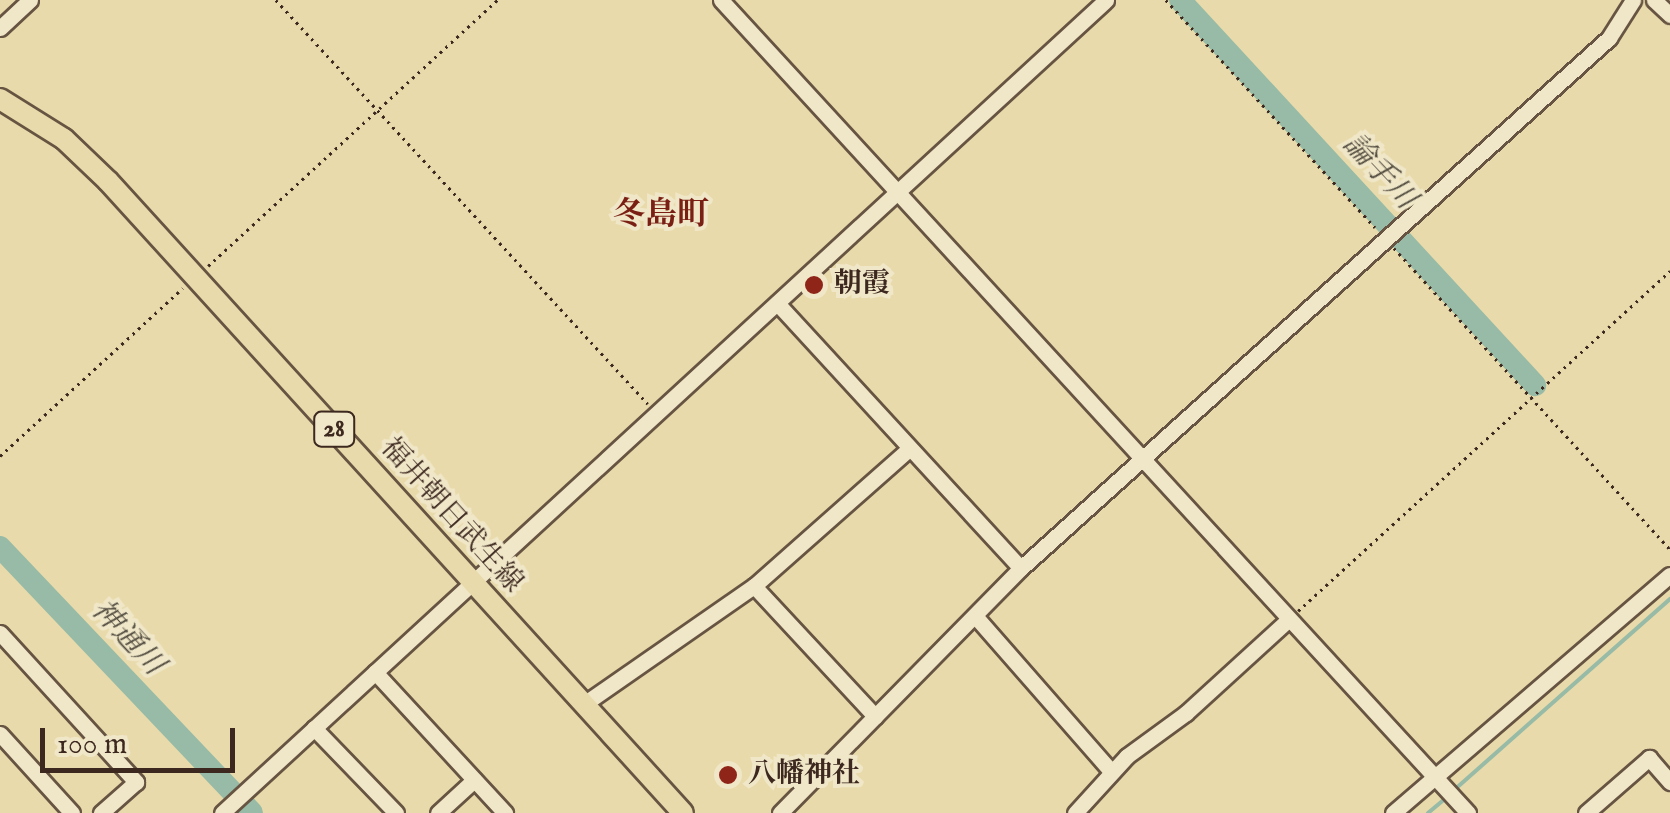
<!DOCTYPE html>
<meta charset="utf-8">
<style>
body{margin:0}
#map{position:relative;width:1670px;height:813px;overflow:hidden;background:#e8daaa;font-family:"IM FELL English","Noto Serif JP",serif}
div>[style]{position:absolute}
.stream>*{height:4px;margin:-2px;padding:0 2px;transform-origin:2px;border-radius:2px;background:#97bba6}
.river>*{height:22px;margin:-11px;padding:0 11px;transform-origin:11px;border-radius:11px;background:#97bba6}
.path>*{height:2.5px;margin-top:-1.25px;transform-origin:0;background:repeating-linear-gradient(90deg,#3c281f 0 2.5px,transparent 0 7.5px)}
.roads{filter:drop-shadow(2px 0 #675442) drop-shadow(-2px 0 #675442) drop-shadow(0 2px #675442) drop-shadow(0 -2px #675442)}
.minor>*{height:15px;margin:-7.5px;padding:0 7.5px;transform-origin:7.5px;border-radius:7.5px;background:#f0e7c8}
.major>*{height:20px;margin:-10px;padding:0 10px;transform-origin:10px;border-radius:10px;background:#e8daaa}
.dots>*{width:28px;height:28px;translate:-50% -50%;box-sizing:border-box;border:5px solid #f0e7c8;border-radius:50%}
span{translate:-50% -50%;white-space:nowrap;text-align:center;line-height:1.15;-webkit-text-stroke:8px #f0e7c8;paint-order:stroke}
.shield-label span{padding:2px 8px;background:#f0e7c8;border:2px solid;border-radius:8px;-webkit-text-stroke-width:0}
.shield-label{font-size:25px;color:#3c281f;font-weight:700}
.poi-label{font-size:28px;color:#3c281f;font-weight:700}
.left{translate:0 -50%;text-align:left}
.street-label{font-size:28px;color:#3c281f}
.water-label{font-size:30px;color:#534d41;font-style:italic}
.quarter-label{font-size:32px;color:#7a1f14;font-weight:700}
.scale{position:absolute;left:40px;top:728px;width:195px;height:45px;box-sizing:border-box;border:5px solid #3c281f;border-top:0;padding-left:12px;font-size:30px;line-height:35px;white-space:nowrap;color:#3c281f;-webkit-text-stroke:8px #f0e7c8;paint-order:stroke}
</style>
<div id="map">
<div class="stream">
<i style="left:1453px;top:791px;width:290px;rotate:-41.5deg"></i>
<i style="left:1428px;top:813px;width:23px;rotate:-40deg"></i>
</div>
<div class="river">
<i style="left:1180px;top:0;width:524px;rotate:47.32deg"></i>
<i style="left:0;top:547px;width:366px;rotate:46.5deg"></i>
</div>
<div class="path">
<i style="left:276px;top:0;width:549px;rotate:47.36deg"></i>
<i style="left:1166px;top:0;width:309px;rotate:47.4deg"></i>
<i style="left:1394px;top:248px;width:408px;rotate:47.5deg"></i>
<i style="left:208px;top:266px;width:393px;rotate:-42.6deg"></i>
<i style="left:0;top:456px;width:248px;rotate:-42.6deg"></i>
<i style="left:1298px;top:611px;width:504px;rotate:-42.43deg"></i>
</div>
<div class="roads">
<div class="minor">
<i style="left:721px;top:0;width:1104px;rotate:47.42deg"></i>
<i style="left:1654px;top:0;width:22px;rotate:43deg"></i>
<i style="left:0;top:28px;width:41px;rotate:-43deg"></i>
<i style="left:777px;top:303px;width:360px;rotate:47.4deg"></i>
<i style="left:754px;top:586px;width:178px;rotate:47.1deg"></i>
<i style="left:976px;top:617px;width:205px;rotate:48.8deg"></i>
<i style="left:0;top:633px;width:202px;rotate:47.6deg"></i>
<i style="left:136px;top:782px;width:47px;rotate:138.5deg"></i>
<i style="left:375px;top:672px;width:192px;rotate:47.3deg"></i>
<i style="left:584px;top:704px;width:207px;rotate:-34.8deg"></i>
<i style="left:754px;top:586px;width:207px;rotate:-41.5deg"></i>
<i style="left:314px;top:728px;width:118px;rotate:46deg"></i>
<i style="left:0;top:734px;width:107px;rotate:47.7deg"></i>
<i style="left:222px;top:813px;width:1201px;rotate:-42.6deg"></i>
<i style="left:438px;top:813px;width:49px;rotate:-42.5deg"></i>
<i style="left:780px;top:813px;width:344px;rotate:-45.5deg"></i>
<i style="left:1021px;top:568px;width:792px;rotate:-42.03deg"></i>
<i style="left:1609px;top:38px;width:45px;rotate:-57.7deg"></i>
<i style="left:1075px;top:813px;width:77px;rotate:-47.6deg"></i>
<i style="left:1127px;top:756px;width:73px;rotate:-36.1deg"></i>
<i style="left:1186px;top:713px;width:139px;rotate:-42.4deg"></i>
<i style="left:1393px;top:813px;width:365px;rotate:-40.7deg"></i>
<i style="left:1586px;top:813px;width:84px;rotate:-41.1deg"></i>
<i style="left:1649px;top:758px;width:32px;rotate:49deg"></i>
</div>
<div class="major">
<i style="left:0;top:99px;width:75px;rotate:32deg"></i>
<i style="left:64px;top:139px;width:61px;rotate:43.7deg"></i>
<i style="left:108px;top:181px;width:854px;rotate:47.7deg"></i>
</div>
</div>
<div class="dots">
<i style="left:814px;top:285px;background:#8f2418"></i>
<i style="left:728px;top:775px;background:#8f2418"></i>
</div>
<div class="shield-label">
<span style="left:334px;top:429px">28</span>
</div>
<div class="poi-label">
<span class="left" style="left:834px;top:285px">朝霞</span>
<span class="left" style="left:748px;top:775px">八幡神社</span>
</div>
<div class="street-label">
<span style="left:451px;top:516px;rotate:48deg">福井朝日武生線</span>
</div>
<div class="water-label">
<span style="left:1379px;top:172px;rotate:47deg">論手川</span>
<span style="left:127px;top:638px;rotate:47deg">神通川</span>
</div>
<div class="quarter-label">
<span style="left:661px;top:216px">冬島町</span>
</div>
<div class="scale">100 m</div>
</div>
